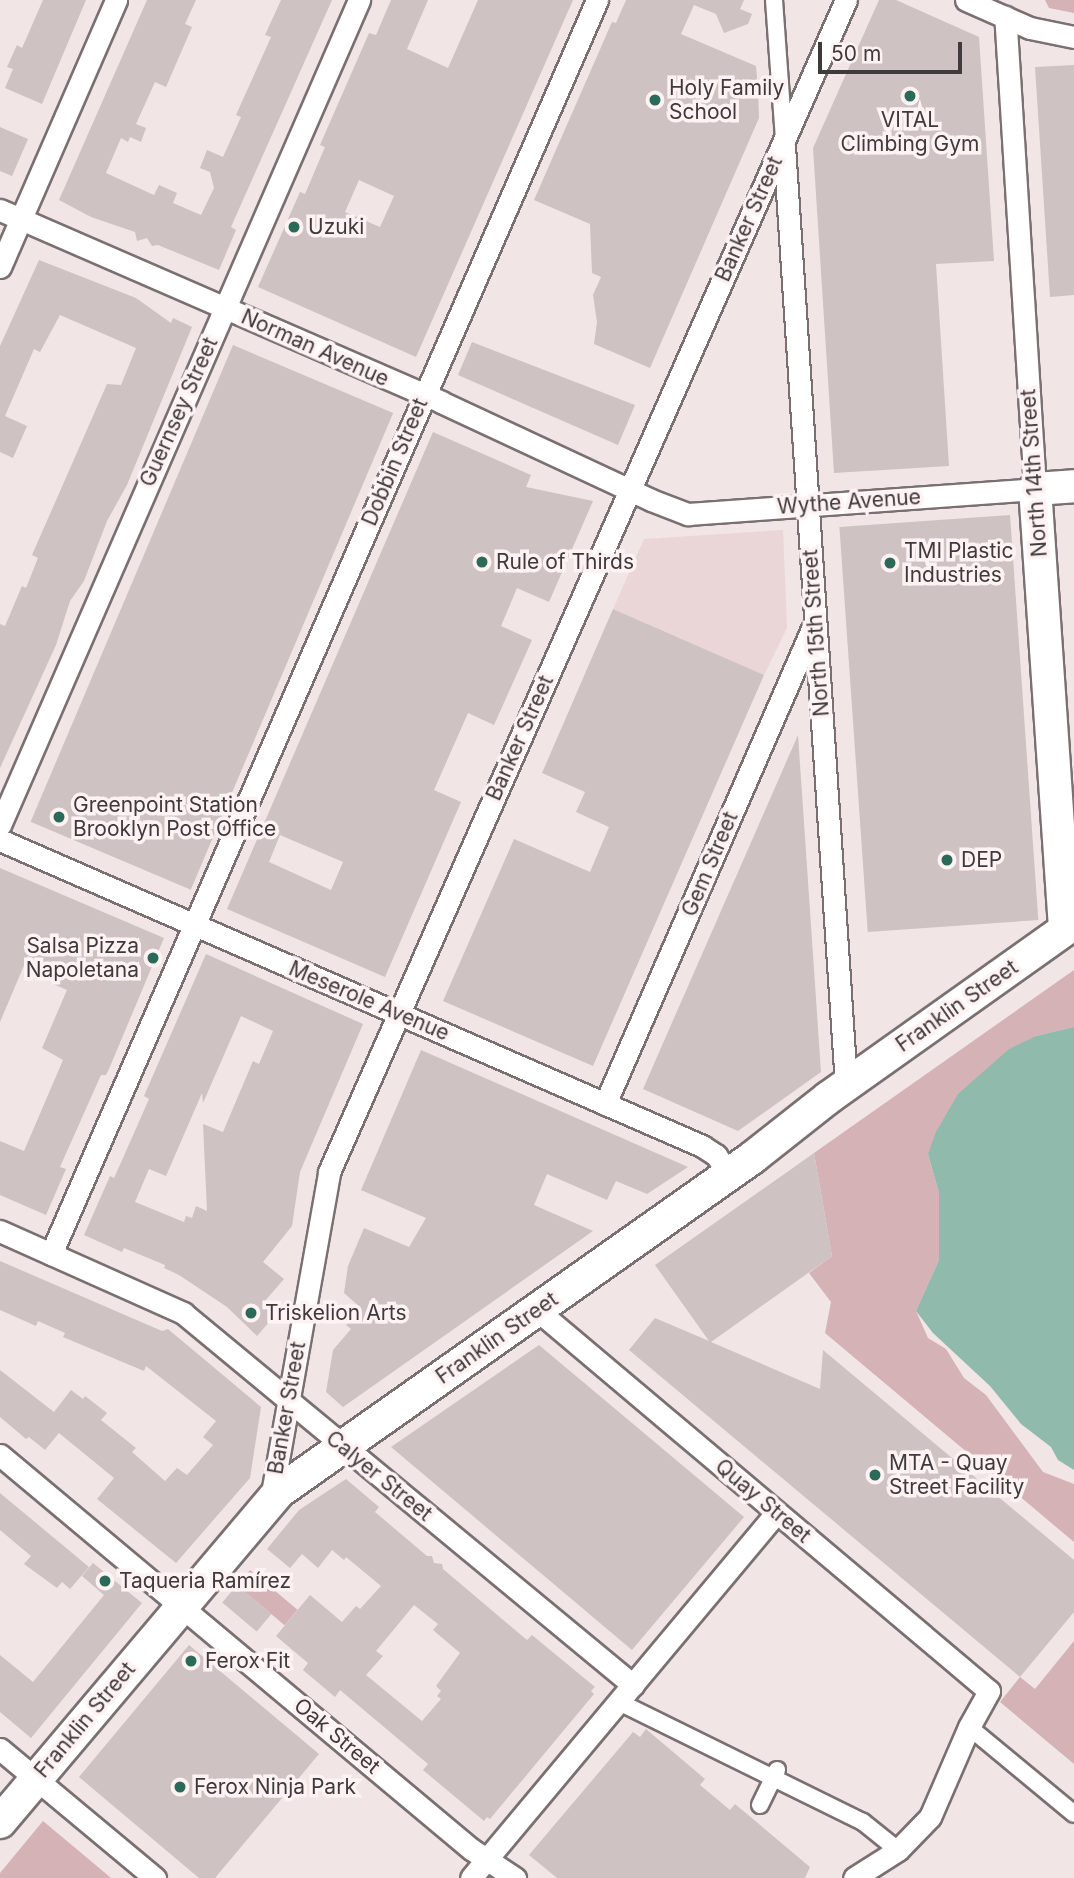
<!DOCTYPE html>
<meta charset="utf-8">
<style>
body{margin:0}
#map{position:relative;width:1074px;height:1878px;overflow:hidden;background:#f1e5e6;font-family:Inter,sans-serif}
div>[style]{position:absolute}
.built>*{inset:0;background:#ead5d7}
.green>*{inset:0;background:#d5b2b5;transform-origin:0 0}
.water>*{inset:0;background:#90baab}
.building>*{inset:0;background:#cec2c3;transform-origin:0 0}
.roads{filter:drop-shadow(2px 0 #7a7071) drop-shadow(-2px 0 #7a7071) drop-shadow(0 2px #7a7071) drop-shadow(0 -2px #7a7071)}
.pedestrian>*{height:16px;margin:-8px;padding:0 8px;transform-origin:8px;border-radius:8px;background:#fff}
.minor>*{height:21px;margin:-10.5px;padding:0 10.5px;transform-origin:10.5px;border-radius:10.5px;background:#fff}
.secondary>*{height:32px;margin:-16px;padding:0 16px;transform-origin:16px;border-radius:16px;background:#fff}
.dots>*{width:19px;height:19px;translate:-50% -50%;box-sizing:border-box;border:4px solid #fef2f3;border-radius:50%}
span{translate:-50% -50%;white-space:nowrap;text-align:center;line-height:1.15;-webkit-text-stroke:7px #fef2f3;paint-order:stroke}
.poi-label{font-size:21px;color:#403b3b}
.left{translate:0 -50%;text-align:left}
.right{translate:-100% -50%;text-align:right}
.street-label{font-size:21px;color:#403b3b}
.scale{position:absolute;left:818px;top:42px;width:144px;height:32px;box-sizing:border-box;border:4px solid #403b3b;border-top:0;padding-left:9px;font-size:21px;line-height:24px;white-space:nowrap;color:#403b3b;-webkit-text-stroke:5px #fef2f3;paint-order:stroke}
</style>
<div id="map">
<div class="built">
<i style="clip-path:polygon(783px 530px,787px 628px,764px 675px,613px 609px,644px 539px)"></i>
</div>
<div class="green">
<i style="clip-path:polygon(1045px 0,1074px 0,1074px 13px,1049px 8px)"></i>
<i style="clip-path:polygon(1074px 970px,1074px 1027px,1036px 1036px,928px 1154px,939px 1193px,939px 1260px,916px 1311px,928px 1338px,946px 1349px,964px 1378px,986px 1395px,1043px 1472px,1074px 1484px,1074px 1542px,825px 1333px,831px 1302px,809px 1273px,832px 1256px,814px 1153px)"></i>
<i style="left:250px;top:1570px;width:62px;height:20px;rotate:40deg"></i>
<i style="clip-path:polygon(1074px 1641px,1074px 1764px,1000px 1702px,1020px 1677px,1035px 1689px)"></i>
<i style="clip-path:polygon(43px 1821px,98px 1867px,111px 1878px,0 1878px,0 1873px)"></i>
</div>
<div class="water">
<i style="clip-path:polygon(1074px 1027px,1074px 1470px,1058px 1460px,1051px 1447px,1021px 1424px,990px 1386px,933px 1333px,916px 1311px,939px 1260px,939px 1193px,928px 1154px,936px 1132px,958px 1094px,1009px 1049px,1036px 1036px)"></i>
</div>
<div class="building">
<i style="clip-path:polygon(43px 0,86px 0,42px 104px,5px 88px,13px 69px,7px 67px,17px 45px,22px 48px)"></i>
<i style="clip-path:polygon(147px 0,196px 0,185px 24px,192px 27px,166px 87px,155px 82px,136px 124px,146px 128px,141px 142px,130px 137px,128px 142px,121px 138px,106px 173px,154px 195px,159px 185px,177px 193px,173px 203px,201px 215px,214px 188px,210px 172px,200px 168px,207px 150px,223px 157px,241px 117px,236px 115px,271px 37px,265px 35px,281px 0,332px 0,231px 227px,236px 230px,219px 270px,158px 245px,152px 246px,147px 238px,137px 241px,135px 232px,91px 217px,59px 200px)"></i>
<i style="clip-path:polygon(evenodd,391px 0,428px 0,407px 49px,448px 68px,478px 0,573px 0,416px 357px,258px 287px,300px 192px,305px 194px,325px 147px,320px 145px,369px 33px,376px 35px,391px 0,359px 180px,394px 196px,380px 227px,345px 212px,359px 180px)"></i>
<i style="clip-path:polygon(626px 0,744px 0,740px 9px,752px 14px,748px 24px,724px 33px,716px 14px,694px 5px,681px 34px,756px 66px,758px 89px,759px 118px,650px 368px,594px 344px,597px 322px,593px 295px,601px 277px,592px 273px,590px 224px,534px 200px,612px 22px,616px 23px)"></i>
<i style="clip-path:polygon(879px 0,896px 0,979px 37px,994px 261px,936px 264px,949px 466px,834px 473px,813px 148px)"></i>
<i style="clip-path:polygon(1074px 65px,1074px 295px,1050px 297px,1035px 67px)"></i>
<i style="clip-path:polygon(0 127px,28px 139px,12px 176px,0 171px)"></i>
<i style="clip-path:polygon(39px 260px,136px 298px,171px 323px,173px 318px,192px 327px,127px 485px,107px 521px,84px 581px,70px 601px,56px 645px,0 768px,0 624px,5px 626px,22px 586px,26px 588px,38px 558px,32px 555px,107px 384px,121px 385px,136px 348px,60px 315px,40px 352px,34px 349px,5px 416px,27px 426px,13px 458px,0 452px,0 346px)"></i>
<i style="clip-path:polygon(472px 342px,635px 405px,618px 445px,458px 375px)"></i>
<i style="left:233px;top:345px;width:174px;height:518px;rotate:23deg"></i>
<i style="clip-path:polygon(evenodd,433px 432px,531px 475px,526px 487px,593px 501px,549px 602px,517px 588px,501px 626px,532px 640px,494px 725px,468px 713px,434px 790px,461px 802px,385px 977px,227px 909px,433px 432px,280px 835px,343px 862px,331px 890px,269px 862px,280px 835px)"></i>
<i style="left:1010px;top:515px;width:406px;height:171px;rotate:86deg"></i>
<i style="clip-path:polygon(613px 609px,764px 675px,593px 1066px,443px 1001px,514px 839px,590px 872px,609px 827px,576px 812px,585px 792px,542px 773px)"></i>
<i style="clip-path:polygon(798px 735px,821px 1072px,738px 1131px,643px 1089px)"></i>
<i style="clip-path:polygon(0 868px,164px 938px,109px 1069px,106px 1075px,101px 1075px,60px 1167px,66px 1169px,46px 1215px,0 1195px,0 1141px,24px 1151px,63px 1060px,42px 1048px,67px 990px,51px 983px,58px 969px,28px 956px,0 1022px)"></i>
<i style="clip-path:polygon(evenodd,206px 954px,363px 1024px,300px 1172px,292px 1226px,263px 1262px,284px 1279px,264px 1302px,277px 1313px,257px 1336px,227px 1307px,179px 1275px,164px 1268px,165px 1265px,124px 1248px,122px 1252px,84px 1235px,110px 1176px,114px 1178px,123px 1158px,149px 1099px,144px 1096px,206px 954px,241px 1016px,273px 1031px,259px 1064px,253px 1061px,223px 1132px,203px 1124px,207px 1211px,196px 1206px,192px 1218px,186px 1216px,184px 1222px,135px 1202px,149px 1169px,166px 1176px,202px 1093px,203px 1103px,241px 1016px)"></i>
<i style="clip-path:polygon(421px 1050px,688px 1167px,647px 1194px,616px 1181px,607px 1200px,547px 1174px,534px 1205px,593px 1231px,343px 1407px,326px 1392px,333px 1350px,351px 1329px,346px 1325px,361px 1308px,344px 1293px,348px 1266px,364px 1228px,409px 1247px,426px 1218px,361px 1190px)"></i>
<i style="clip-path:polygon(814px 1153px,832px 1256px,711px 1342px,820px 1389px,823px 1350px,1074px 1560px,1074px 1612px,1020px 1677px,629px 1350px,655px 1318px,709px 1341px,655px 1265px)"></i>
<i style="clip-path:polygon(0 1261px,162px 1331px,168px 1329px,261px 1407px,250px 1478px,176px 1563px,97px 1499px,114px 1478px,59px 1433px,45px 1450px,29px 1437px,26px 1439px,0 1417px,0 1370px,54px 1412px,71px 1390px,83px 1399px,85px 1396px,107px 1413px,101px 1420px,136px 1448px,132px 1452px,165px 1481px,177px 1468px,187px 1475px,213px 1445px,203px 1437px,216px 1421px,146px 1366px,144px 1371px,63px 1337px,65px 1333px,38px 1321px,36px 1326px,0 1310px)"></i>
<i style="clip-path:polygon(539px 1345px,744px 1517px,632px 1650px,391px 1447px)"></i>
<i style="clip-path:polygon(evenodd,346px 1479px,379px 1507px,375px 1512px,427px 1556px,432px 1556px,434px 1563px,442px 1564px,443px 1569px,527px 1640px,532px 1635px,595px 1687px,591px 1691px,594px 1694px,490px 1819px,487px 1817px,484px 1821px,423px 1770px,428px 1764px,340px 1690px,335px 1697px,303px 1670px,308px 1663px,276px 1636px,310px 1595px,342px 1622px,356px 1606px,360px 1609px,381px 1586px,346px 1557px,344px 1560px,332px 1550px,318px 1568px,302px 1554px,290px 1568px,267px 1549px,299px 1510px,346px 1479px,414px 1605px,438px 1624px,433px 1630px,460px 1653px,436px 1686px,441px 1691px,437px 1696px,441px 1699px,422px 1721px,366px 1675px,383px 1656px,376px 1651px,414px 1605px)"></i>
<i style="clip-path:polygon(0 1493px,89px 1567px,70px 1589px,62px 1582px,57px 1588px,24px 1564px,31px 1556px,0 1530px)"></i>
<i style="clip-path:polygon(93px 1563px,142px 1603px,31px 1738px,0 1712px,0 1655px,33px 1682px,104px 1595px,82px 1576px)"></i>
<i style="left:237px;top:1585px;width:45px;height:23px;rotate:40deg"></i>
<i style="clip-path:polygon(189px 1645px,319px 1754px,215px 1878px,199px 1878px,79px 1777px)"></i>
<i style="clip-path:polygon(646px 1729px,705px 1779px,700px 1785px,730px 1810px,735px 1804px,810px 1867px,805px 1878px,557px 1878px,529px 1855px,633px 1732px,640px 1737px)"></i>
</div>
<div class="roads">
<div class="pedestrian">
<i style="left:774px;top:0;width:140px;rotate:85.9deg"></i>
<i style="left:619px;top:1702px;width:272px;rotate:26.2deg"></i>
<i style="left:863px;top:1822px;width:45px;rotate:38.7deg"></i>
<i style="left:969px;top:1727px;width:136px;rotate:39.6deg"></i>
<i style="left:760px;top:1805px;width:39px;rotate:-64deg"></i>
</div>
<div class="minor">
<i style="left:966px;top:0;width:70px;rotate:23.6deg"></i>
<i style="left:1030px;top:28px;width:45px;rotate:11.6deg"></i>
<i style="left:784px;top:146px;width:940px;rotate:86.22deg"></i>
<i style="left:0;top:210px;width:481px;rotate:23.5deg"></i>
<i style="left:441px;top:402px;width:232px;rotate:25deg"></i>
<i style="left:651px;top:500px;width:40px;rotate:21deg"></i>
<i style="left:688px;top:514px;width:348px;rotate:-4.1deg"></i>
<i style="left:1035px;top:489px;width:473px;rotate:-93.6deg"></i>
<i style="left:0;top:267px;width:291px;rotate:-66.5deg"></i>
<i style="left:0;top:825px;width:900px;rotate:-66.48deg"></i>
<i style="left:0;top:840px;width:766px;rotate:23.55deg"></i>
<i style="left:702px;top:1146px;width:17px;rotate:33deg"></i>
<i style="left:716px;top:1155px;width:23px;rotate:56deg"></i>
<i style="left:605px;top:1104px;width:518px;rotate:-66.45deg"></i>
<i style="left:0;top:1231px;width:201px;rotate:24.1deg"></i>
<i style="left:183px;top:1313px;width:584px;rotate:39.58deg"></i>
<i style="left:51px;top:1254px;width:1368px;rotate:-66.47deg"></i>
<i style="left:537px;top:1310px;width:591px;rotate:40.13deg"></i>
<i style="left:989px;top:1691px;width:41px;rotate:119.1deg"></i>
<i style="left:969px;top:1727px;width:98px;rotate:113.4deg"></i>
<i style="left:930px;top:1817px;width:46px;rotate:134.1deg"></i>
<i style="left:898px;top:1850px;width:52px;rotate:147.5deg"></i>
<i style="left:0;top:1455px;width:614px;rotate:39.91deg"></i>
<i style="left:471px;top:1849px;width:53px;rotate:33.4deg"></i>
<i style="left:271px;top:1499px;width:332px;rotate:-79.9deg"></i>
<i style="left:329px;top:1172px;width:1281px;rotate:-66.2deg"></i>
<i style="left:0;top:1749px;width:202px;rotate:39.8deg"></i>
<i style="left:471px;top:1878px;width:476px;rotate:-50.1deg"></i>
</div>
<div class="secondary">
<i style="left:1065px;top:928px;width:440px;rotate:-93.9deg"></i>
<i style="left:1035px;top:489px;width:39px;rotate:-4deg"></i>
<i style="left:0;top:1822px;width:434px;rotate:-49.8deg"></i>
<i style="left:280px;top:1491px;width:578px;rotate:-35.2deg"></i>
<i style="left:752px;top:1158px;width:97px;rotate:-38.3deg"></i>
<i style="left:828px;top:1098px;width:302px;rotate:-35.4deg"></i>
</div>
</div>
<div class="dots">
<i style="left:910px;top:96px;background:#2b6a58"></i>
<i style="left:655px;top:100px;background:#2b6a58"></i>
<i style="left:294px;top:227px;background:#2b6a58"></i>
<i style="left:482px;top:562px;background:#2b6a58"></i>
<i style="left:890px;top:563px;background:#2b6a58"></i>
<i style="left:59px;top:817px;background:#2b6a58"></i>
<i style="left:947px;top:860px;background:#2b6a58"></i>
<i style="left:153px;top:958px;background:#2b6a58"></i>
<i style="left:251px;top:1313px;background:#2b6a58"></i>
<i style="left:875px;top:1475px;background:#2b6a58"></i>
<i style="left:105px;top:1581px;background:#2b6a58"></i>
<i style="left:191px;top:1661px;background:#2b6a58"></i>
<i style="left:180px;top:1787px;background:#2b6a58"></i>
</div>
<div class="poi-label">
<span class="left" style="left:669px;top:100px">Holy Family<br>School</span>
<span style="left:910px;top:132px">VITAL<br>Climbing Gym</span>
<span class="left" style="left:308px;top:227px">Uzuki</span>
<span class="left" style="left:904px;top:563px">TMI Plastic<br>Industries</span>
<span class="left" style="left:496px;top:562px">Rule of Thirds</span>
<span class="left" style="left:73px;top:817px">Greenpoint Station<br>Brooklyn Post Office</span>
<span class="left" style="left:961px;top:860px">DEP</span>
<span class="right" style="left:139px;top:958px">Salsa Pizza<br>Napoletana</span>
<span class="left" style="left:265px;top:1313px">Triskelion Arts</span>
<span class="left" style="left:889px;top:1475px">MTA - Quay<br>Street Facility</span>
<span class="left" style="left:119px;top:1581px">Taqueria Ramírez</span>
<span class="left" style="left:205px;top:1661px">Ferox Fit</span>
<span class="left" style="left:194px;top:1787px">Ferox Ninja Park</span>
</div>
<div class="street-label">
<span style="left:749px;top:219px;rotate:-66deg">Banker Street</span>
<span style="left:315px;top:348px;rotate:24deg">Norman Avenue</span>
<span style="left:179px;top:412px;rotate:-66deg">Guernsey Street</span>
<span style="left:395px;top:462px;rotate:-67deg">Dobbin Street</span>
<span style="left:1034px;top:473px;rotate:-94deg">North 14th Street</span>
<span style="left:849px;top:502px;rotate:-4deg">Wythe Avenue</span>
<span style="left:816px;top:633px;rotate:-94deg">North 15th Street</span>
<span style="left:520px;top:738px;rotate:-66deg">Banker Street</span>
<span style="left:710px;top:864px;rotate:-67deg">Gem Street</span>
<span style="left:369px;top:1001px;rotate:23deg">Meserole Avenue</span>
<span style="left:957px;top:1006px;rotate:-35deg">Franklin Street</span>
<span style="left:497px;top:1338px;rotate:-35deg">Franklin Street</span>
<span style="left:287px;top:1408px;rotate:-80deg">Banker Street</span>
<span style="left:379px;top:1476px;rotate:39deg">Calyer Street</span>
<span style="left:763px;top:1501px;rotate:40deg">Quay Street</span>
<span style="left:85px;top:1720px;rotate:-50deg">Franklin Street</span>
<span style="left:337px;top:1736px;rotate:40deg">Oak Street</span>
</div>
<div class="scale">50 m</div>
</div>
